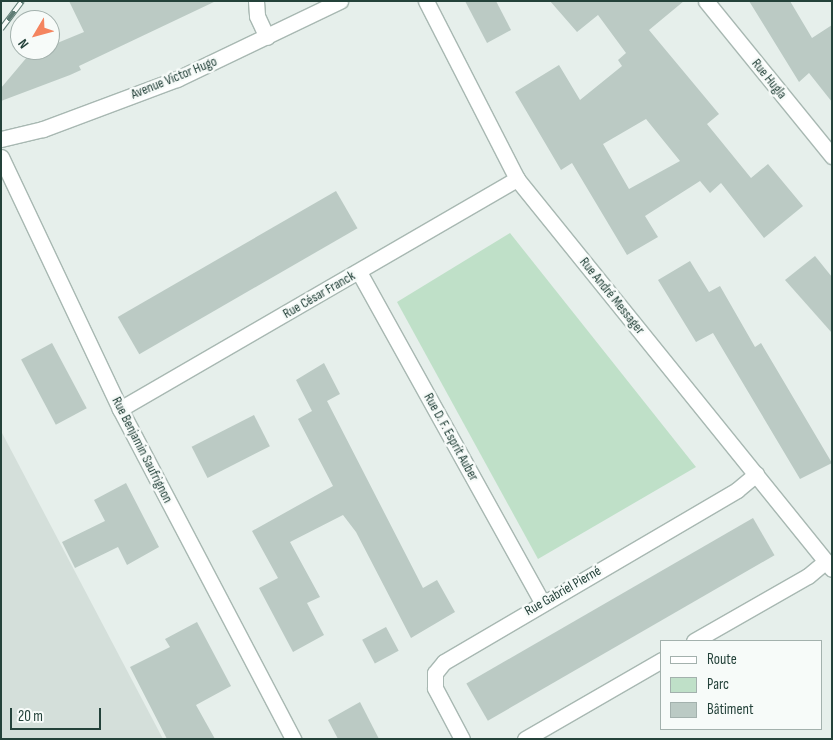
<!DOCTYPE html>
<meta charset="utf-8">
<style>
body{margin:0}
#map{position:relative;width:833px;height:740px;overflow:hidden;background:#e6efeb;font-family:"Sofia Sans Condensed",sans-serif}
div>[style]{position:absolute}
.built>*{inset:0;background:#d4dfda}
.green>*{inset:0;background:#bfe0c8}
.building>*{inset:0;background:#bbcac4;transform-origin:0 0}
.roads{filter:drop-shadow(1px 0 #a8b8b2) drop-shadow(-1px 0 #a8b8b2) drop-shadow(0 1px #a8b8b2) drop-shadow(0 -1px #a8b8b2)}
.street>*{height:15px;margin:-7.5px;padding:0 7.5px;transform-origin:7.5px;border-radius:7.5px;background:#fff}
.secondary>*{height:15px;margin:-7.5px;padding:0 7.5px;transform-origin:7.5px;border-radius:7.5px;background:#fff}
.rail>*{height:5.5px;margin-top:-2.75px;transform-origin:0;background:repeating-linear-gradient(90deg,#f7fbf9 0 11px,#5f7d75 0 22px);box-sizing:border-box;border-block:1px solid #5f7d75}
span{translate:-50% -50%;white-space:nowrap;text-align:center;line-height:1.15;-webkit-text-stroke:5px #f7fbf9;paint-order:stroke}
.street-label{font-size:14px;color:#24423a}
.frame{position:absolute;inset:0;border:2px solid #24423a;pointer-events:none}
.legend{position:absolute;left:660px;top:640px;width:162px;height:90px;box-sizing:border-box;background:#f7fbf9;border:1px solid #a3b1ad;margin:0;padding:6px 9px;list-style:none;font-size:15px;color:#24423a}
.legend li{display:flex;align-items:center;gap:10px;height:25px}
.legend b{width:25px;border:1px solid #a3b1ad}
.north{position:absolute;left:10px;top:10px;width:50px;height:50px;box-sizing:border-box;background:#f7fbf9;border:1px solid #a3b1ad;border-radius:50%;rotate:233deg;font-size:14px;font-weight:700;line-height:20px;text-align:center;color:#24423a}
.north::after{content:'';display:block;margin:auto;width:18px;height:22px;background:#f4845f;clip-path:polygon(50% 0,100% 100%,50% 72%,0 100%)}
.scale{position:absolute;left:10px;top:708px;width:91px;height:22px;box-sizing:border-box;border:2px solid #24423a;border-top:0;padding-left:6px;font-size:15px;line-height:18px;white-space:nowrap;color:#24423a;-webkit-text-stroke:4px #f7fbf9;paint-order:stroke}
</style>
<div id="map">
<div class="built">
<i style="clip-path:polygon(1px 431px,163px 739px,1px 739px)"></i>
</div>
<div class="green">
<i style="clip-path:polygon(510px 233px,696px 467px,538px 559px,397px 302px)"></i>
</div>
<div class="building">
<i style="clip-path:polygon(69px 1px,216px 1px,79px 66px,81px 70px,70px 75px,1px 101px,1px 88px,33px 50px,50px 50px,50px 46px,84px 32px)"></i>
<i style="clip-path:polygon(465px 1px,496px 1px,511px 30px,487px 43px)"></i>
<i style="clip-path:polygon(evenodd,550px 1px,684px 1px,649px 30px,719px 114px,707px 124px,751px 178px,768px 164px,803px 206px,764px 238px,721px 183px,710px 193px,700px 181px,645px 216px,658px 237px,627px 255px,572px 163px,561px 170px,515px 92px,559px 65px,580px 100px,622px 66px,618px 60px,626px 53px,598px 15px,577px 32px,550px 1px,646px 119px,680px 161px,629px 189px,603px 144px,646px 119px)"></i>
<i style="clip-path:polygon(749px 1px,790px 1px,812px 38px,832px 25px,832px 102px,809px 73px,799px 82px)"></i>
<i style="left:336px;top:191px;width:43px;height:252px;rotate:60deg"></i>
<i style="clip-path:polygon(815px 256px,832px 277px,832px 333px,785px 280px)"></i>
<i style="clip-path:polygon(690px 261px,709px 292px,720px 286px,755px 347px,761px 343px,832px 463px,800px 479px,713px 333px,696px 342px,658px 280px)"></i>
<i style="left:52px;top:343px;width:74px;height:35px;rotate:62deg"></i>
<i style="clip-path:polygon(324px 363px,340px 394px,327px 401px,423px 588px,437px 580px,455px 612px,411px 638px,356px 532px,343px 515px,290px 542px,320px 597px,307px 603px,324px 635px,293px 652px,259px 588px,278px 578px,252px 531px,333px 486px,298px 419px,312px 411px,296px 380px)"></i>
<i style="left:254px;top:415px;width:35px;height:70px;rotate:63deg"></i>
<i style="clip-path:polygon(126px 483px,159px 547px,127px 565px,118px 547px,75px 568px,62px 542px,105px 521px,94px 500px)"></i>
<i style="left:753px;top:518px;width:43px;height:331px;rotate:60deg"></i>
<i style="clip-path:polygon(197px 622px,231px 686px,196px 705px,215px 739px,167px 739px,130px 667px,170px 647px,165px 639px)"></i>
<i style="left:386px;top:627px;width:27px;height:27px;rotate:62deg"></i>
<i style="clip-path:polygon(360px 702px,379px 739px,338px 739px,328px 720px)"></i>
</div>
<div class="roads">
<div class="street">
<i style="left:256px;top:1px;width:15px;rotate:86deg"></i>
<i style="left:257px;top:16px;width:23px;rotate:65deg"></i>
<i style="left:426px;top:1px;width:200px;rotate:62.9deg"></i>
<i style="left:517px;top:179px;width:501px;rotate:51.07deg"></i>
<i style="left:706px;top:1px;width:200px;rotate:50.9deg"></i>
<i style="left:1px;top:157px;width:279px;rotate:64.7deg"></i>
<i style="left:120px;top:409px;width:373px;rotate:62.3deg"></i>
<i style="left:359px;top:272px;width:377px;rotate:61deg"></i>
<i style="left:120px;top:409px;width:459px;rotate:-30.1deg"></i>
<i style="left:694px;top:641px;width:131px;rotate:-29.7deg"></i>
<i style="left:808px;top:576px;width:23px;rotate:-40deg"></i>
<i style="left:462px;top:739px;width:58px;rotate:-117.9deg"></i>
<i style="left:435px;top:688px;width:15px;rotate:-90deg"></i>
<i style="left:435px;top:673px;width:14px;rotate:-51deg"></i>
<i style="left:444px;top:662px;width:340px;rotate:-30.4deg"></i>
<i style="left:737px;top:490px;width:25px;rotate:-40deg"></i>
<i style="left:525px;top:739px;width:158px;rotate:-30deg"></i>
</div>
<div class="secondary">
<i style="left:1px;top:139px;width:43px;rotate:-13.4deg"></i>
<i style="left:43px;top:129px;width:143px;rotate:-20.5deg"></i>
<i style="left:177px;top:79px;width:181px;rotate:-25.6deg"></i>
</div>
</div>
<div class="rail">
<i style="left:1px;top:29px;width:35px;rotate:-53deg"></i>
</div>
<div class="street-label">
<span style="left:174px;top:78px;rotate:-22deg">Avenue Victor Hugo</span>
<span style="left:769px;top:79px;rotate:51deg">Rue Hugla</span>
<span style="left:319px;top:295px;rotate:-30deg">Rue César Franck</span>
<span style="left:612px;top:296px;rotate:51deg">Rue André Messager</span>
<span style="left:451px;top:437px;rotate:61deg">Rue D. F. Esprit Auber</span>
<span style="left:142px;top:450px;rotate:63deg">Rue Benjamin Saufrignon</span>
<span style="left:563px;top:591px;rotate:-30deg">Rue Gabriel Pierné</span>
</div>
<div class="frame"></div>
<ul class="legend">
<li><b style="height:6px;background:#fff"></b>Route</li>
<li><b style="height:14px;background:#bfe0c8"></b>Parc</li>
<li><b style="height:14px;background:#bbcac4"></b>Bâtiment</li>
</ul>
<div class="north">N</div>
<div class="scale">20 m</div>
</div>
